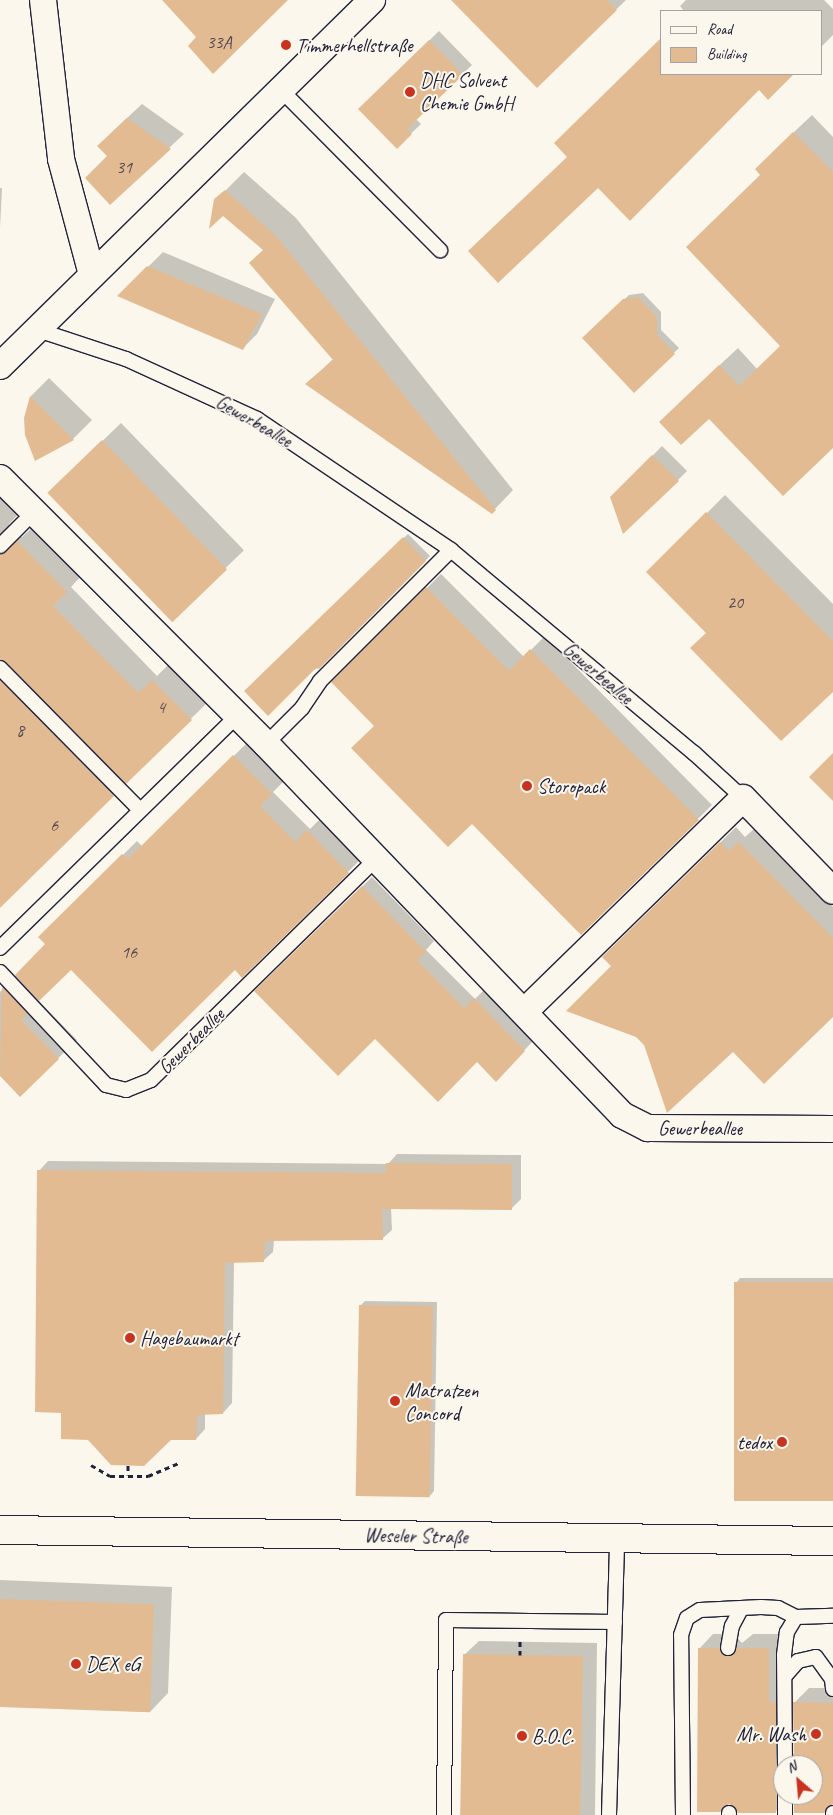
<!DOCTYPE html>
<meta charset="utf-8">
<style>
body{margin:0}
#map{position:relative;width:833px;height:1815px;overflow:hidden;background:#fbf7ec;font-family:Caveat,sans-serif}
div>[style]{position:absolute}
.shadow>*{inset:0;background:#0003;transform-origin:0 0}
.building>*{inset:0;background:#e3bb93;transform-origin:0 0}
.path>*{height:3px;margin-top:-1.5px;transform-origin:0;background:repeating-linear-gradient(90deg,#22223b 0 5px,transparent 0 9px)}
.roads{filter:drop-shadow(1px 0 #22223b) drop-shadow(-1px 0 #22223b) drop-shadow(0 1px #22223b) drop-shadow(0 -1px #22223b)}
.lane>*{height:14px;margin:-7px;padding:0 7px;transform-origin:7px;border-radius:7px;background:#fbf7ec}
.street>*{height:26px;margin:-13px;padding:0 13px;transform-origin:13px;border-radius:13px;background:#fbf7ec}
.secondary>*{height:28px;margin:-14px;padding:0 14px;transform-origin:14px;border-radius:14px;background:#fbf7ec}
.dots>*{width:14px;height:14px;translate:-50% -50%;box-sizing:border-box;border:2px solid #fbf7ec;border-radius:50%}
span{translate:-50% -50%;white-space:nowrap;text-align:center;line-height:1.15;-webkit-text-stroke:4px #fbf7ec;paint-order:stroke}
.number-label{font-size:18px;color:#524851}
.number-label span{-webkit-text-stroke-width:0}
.poi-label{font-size:20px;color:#22223b}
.left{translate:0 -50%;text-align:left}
.right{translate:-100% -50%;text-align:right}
.street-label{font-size:20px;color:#22223b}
.legend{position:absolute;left:660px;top:10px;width:162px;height:65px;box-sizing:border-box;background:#fbf7ec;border:1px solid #a4a2a5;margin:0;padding:6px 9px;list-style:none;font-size:15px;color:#22223b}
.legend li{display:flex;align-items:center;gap:10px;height:25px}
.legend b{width:25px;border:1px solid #a4a2a5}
.north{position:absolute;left:773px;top:1755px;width:50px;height:50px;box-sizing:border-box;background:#fbf7ec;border:1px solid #a4a2a5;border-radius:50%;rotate:333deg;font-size:14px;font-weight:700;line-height:20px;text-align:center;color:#22223b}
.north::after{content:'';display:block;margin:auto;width:18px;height:22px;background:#c8321e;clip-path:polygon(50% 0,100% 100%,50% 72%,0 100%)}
</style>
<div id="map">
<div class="shadow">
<i style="clip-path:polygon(453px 0,626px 0,537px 86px)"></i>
<i style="clip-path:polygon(686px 0,824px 0,833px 9px,833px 35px,822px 46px,822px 11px,684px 11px,680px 6px)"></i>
<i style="clip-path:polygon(439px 31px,472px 65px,416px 119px,421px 124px,397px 147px,359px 109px)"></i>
<i style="clip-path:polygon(662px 74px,792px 74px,768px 98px,759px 89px,630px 219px)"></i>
<i style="clip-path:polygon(142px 104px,184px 134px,110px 203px,108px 157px,113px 131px)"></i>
<i style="clip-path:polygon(812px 115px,833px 137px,833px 443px,709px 417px,678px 404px,738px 348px,757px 369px,782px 346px,762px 175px,774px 151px)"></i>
<i style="clip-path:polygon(244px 172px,296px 218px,513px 490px,492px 512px,307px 384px,333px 359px,264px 250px,216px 200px)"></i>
<i style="clip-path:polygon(0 188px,2px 188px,0 228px)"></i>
<i style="clip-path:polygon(163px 252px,275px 299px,257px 334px,243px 348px,119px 296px)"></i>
<i style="clip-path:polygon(643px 293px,661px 312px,661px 330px,679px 348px,634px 391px,584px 338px,629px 295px)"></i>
<i style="clip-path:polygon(49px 378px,92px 420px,73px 439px,35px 459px,26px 418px,31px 396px)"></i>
<i style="left:121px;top:423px;width:177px;height:100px;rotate:46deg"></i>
<i style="clip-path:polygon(662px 446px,687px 471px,678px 480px,611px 498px)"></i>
<i style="clip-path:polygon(0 484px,23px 509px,9px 524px,11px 534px,22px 537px,36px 524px,84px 573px,71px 587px,157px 676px,171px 662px,209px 701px,0 906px)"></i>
<i style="clip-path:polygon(725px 495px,833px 604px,833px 690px,708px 633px,648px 572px)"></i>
<i style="clip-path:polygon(408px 534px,430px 556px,319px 668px,246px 691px)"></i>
<i style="clip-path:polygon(441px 574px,524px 657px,545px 636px,712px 805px,581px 934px,333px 682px)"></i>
<i style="clip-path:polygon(248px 742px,285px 780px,273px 792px,310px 829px,322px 817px,362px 858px,242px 976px,235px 969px,71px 968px,38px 1000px,77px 1040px,20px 1095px,0 1074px,0 992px,47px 944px,40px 937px,137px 841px,142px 846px)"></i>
<i style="clip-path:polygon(736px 827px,745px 837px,755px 828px,833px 907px,833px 1015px,733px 1050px,645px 1044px,613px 966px,604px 957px)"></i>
<i style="clip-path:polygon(372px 877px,434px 941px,426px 950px,475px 999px,484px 990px,533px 1041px,506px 1070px,477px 1060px,375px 1037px,256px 991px)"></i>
<i style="clip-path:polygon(397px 1154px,521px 1155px,521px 1199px,511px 1209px,391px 1208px,392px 1230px,382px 1239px,274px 1240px,273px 1252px,263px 1261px,234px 1262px,232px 1403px,223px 1413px,205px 1413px,205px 1429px,196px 1439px,62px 1411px,39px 1171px,48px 1161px,388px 1164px)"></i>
<i style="clip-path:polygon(740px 1278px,833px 1278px,833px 1501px,736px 1283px)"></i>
<i style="clip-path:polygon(365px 1301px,437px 1302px,434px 1491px,430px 1496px,360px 1306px)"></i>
<i style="clip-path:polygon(0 1580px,172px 1587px,168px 1693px,150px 1712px,0 1706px)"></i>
<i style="clip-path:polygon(713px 1634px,734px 1634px,742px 1643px,753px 1634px,783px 1634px,790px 1750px,795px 1755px,794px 1703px,809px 1688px,833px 1688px,833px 1803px,795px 1795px,813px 1795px,813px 1765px,783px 1765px,783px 1795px,790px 1797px,776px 1811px,699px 1649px)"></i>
<i style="clip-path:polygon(479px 1641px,597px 1643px,595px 1815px,462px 1815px,464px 1655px)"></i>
</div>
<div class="building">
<i style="clip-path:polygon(162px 0,288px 0,213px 74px,188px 46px,196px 37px)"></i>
<i style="clip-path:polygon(451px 0,607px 0,617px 10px,537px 88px)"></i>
<i style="clip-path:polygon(662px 37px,662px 74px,794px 74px,768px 100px,759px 90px,630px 221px,598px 188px,498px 283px,468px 251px,567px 157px,554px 143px)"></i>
<i style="clip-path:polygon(429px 40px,463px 75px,407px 129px,412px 134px,397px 149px,358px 109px)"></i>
<i style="clip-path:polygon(127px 118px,171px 149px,110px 205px,85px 178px,107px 156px,97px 146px)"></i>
<i style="clip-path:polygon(793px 132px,833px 172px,833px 448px,783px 496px,709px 419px,681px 445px,659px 422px,719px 365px,739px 386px,780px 346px,686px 247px,760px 175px,755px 169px)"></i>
<i style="clip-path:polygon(225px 190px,277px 237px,496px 510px,492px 514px,305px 384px,333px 360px,249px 263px,263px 250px,223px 216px,209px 229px,214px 199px)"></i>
<i style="clip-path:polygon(147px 266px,262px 314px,243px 350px,117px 296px)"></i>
<i style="clip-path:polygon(638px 297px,657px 317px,657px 335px,675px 354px,634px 393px,582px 338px,623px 299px)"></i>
<i style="clip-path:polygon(30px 396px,74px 440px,35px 461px,25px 435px,24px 418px)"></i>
<i style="left:102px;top:440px;width:180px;height:76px;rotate:46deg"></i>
<i style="clip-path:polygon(652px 455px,679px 481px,623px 534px,610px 497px)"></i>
<i style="clip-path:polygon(706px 512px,833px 641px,833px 692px,781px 741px,690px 648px,706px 633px,646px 572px)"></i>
<i style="clip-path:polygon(403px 537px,426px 561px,319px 669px,317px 667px,268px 716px,244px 691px)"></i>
<i style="clip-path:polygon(17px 541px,67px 592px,53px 606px,138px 693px,152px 680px,192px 720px,126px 784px,6px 662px,0 659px,0 555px)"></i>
<i style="clip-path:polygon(426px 587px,509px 671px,530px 649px,699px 820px,581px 935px,472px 824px,448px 847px,351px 748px,374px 726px,331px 682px)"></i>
<i style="clip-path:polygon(0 680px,114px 796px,0 908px)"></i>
<i style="clip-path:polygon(833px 753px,833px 801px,809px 777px)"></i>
<i style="clip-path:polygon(233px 755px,272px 794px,260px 806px,295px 842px,307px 830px,349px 873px,242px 978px,235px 970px,152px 1052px,71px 970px,39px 1001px,15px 975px,45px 944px,38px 937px,122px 854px,128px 859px)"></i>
<i style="clip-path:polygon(720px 842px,729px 851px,739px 842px,833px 938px,833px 1017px,764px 1084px,733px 1052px,667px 1113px,644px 1045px,636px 1037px,566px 1011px,611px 966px,602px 957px)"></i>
<i style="clip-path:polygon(362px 886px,426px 952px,417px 960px,464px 1008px,474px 998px,525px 1051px,496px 1082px,477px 1062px,438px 1102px,375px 1039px,338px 1076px,254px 991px)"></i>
<i style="clip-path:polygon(2px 987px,27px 1013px,21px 1020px,59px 1059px,20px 1097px,0 1076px)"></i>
<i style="clip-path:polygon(386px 1163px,512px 1164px,512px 1210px,382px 1209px,383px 1240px,265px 1241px,264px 1262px,225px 1263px,223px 1414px,197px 1415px,196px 1440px,171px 1440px,144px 1466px,111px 1465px,88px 1440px,61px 1439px,61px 1413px,35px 1412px,37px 1170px,386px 1173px)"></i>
<i style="left:734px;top:1282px;width:99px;height:219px"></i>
<i style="left:359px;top:1305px;width:74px;height:191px;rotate:1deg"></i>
<i style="left:0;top:1599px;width:154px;height:108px;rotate:2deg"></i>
<i style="clip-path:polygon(698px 1648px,719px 1648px,727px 1657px,734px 1654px,737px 1648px,769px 1648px,769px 1702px,776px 1702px,776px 1765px,783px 1773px,783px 1787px,776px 1795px,776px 1813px,738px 1813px,729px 1804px,720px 1812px,697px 1812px)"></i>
<i style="left:463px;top:1654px;width:120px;height:161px;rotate:1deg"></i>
<i style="clip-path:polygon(793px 1702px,833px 1703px,833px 1804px,824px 1813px,794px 1813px,794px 1795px,813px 1795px,813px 1765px,794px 1765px)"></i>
</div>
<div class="path">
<i style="left:91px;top:1465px;width:22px;rotate:30deg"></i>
<i style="left:110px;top:1476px;width:38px"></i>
<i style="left:148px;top:1476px;width:33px;rotate:-23deg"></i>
<i style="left:128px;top:1465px;width:10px;rotate:90deg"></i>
<i style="left:520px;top:1655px;width:17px;rotate:-90deg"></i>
</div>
<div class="roads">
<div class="lane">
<i style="left:281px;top:90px;width:226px;rotate:45.2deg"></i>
<i style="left:38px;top:330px;width:93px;rotate:18.2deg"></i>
<i style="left:126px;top:359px;width:144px;rotate:24.6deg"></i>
<i style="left:257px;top:419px;width:234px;rotate:34deg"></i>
<i style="left:451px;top:550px;width:317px;rotate:39.9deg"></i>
<i style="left:694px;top:753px;width:67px;rotate:42.6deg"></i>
<i style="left:0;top:546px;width:48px;rotate:-45deg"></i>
<i style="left:0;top:668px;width:199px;rotate:45.4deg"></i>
<i style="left:266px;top:744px;width:51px;rotate:-45deg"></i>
<i style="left:302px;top:708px;width:32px;rotate:-56deg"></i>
<i style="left:320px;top:681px;width:185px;rotate:-45deg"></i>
<i style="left:0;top:948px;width:332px;rotate:-44.4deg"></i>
<i style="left:0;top:972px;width:155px;rotate:46.8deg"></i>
<i style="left:106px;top:1085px;width:21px;rotate:14deg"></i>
<i style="left:126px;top:1090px;width:27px;rotate:-22deg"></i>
<i style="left:151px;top:1080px;width:314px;rotate:-44.5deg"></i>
<i style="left:728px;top:1648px;width:22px;rotate:-80deg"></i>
<i style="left:732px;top:1626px;width:19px;rotate:-62deg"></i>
<i style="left:785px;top:1676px;width:20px;rotate:-49deg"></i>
<i style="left:798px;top:1661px;width:18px;rotate:-13deg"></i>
<i style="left:816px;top:1657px;width:27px;rotate:54deg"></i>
<i style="left:832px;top:1679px;width:10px;rotate:84deg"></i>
<i style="left:785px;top:1765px;width:110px;rotate:-90.5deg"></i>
<i style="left:784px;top:1655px;width:23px;rotate:-83deg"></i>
<i style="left:787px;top:1632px;width:17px;rotate:-59deg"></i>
<i style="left:785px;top:1795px;width:20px;rotate:90deg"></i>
<i style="left:444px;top:1815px;width:195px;rotate:-89.4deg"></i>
<i style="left:446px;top:1620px;width:169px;rotate:0.7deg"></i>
<i style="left:609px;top:1815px;width:276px;rotate:-88.3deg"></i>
<i style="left:683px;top:1815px;width:180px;rotate:-90.6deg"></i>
<i style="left:681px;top:1635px;width:18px;rotate:-71deg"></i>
<i style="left:687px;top:1618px;width:15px;rotate:-32deg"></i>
<i style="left:700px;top:1610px;width:61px;rotate:-2.8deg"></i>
<i style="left:761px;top:1607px;width:17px;rotate:3deg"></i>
<i style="left:778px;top:1608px;width:20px;rotate:27deg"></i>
<i style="left:796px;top:1617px;width:37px;rotate:-2deg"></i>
<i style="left:729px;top:1815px;width:2px;rotate:-90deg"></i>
<i style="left:833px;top:1815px;width:2px;rotate:-90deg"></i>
</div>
<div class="street">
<i style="left:43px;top:0;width:160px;rotate:83.5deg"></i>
<i style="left:61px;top:159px;width:120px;rotate:75deg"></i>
<i style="left:0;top:366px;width:522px;rotate:-44.53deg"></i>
<i style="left:0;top:478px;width:376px;rotate:45deg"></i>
<i style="left:266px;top:744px;width:514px;rotate:46.18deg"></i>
<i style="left:622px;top:1115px;width:29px;rotate:27deg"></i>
<i style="left:648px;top:1128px;width:185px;rotate:0.3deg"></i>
<i style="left:524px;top:1012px;width:306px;rotate:-44.3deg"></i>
<i style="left:743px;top:798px;width:129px;rotate:45.9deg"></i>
</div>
<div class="secondary">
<i style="left:0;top:1530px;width:833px;rotate:0.76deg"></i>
</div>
</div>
<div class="dots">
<i style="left:286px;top:45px;background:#c8321e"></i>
<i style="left:410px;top:92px;background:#c8321e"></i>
<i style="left:527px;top:786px;background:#c8321e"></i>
<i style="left:130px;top:1338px;background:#c8321e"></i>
<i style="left:395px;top:1401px;background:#c8321e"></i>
<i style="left:782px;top:1442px;background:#c8321e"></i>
<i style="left:76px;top:1664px;background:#c8321e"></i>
<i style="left:816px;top:1734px;background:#c8321e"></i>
<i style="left:522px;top:1736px;background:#c8321e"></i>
</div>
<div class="number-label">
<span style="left:219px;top:42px">33A</span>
<span style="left:124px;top:167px">31</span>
<span style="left:735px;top:602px">20</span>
<span style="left:161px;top:707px">4</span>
<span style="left:20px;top:730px">8</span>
<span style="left:54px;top:825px">6</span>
<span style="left:129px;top:952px">16</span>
</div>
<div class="poi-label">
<span class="left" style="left:296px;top:45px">Timmerhellstraße</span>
<span class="left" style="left:420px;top:92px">DHC Solvent<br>Chemie GmbH</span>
<span class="left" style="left:537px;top:786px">Storopack</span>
<span class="left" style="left:140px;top:1338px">Hagebaumarkt</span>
<span class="left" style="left:405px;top:1402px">Matratzen<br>Concord</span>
<span class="right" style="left:772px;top:1442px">tedox</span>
<span class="left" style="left:86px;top:1664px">DEX eG</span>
<span class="right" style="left:806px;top:1734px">Mr. Wash</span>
<span class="left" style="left:532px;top:1736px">B.O.C.</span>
</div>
<div class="street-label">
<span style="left:254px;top:421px;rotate:30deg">Gewerbeallee</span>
<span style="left:598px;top:673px;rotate:40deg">Gewerbeallee</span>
<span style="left:191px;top:1041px;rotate:-45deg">Gewerbeallee</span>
<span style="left:700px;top:1128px">Gewerbeallee</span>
<span style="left:416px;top:1536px;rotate:1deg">Weseler Straße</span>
</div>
<ul class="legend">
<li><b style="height:6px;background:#fbf7ec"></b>Road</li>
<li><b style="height:14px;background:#e3bb93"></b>Building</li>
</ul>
<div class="north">N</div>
</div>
